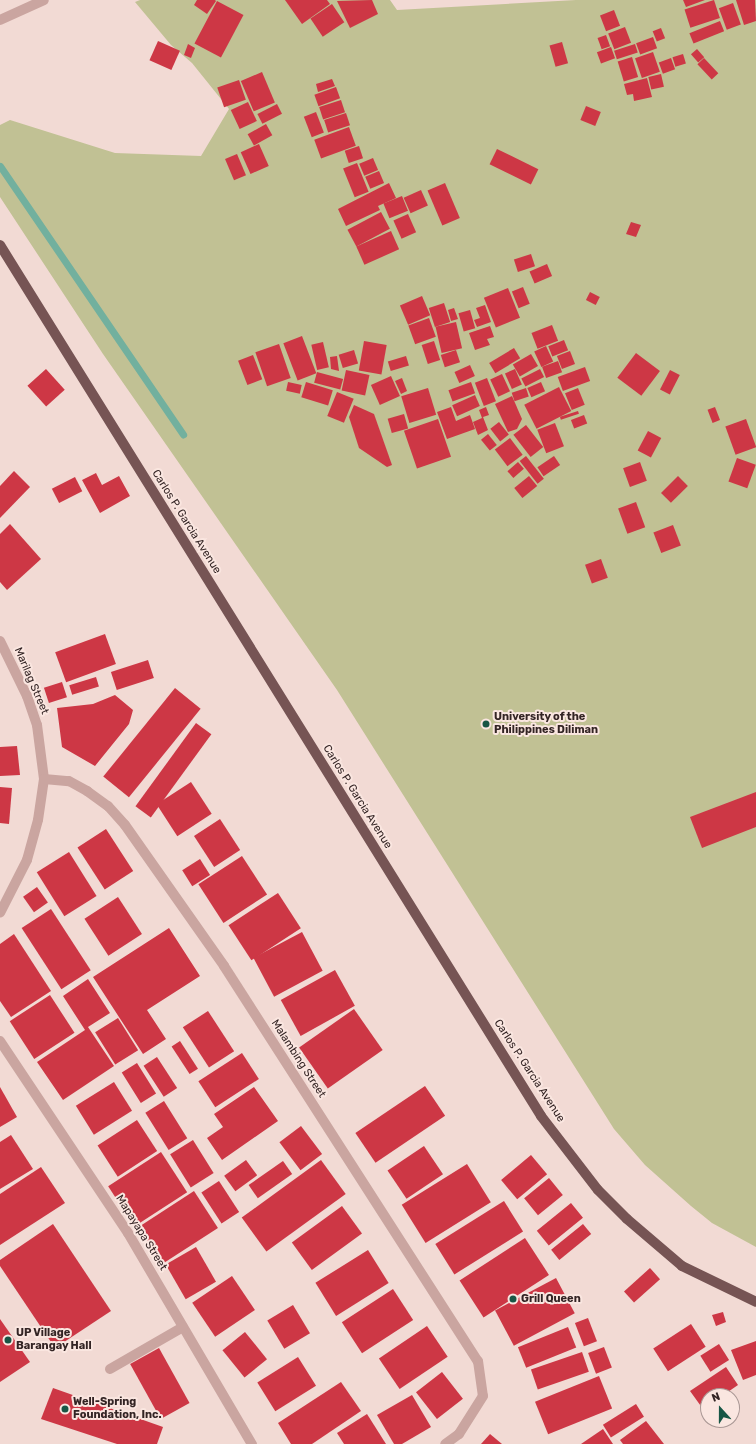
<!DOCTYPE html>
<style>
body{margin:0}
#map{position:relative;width:756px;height:1444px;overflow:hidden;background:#f2dad4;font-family:Rubik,sans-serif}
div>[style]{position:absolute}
.green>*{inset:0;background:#c1c194}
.stream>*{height:7px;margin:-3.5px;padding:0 3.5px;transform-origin:3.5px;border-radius:3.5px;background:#72b09e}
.building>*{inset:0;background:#cd3745;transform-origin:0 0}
.minor>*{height:10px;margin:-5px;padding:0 5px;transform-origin:5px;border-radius:5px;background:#caa5a0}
.major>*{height:10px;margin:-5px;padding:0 5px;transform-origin:5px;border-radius:5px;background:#765454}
.dots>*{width:11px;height:11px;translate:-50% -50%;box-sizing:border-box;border:2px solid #fae6e0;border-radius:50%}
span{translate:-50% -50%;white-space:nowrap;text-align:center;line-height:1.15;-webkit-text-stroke:4px #fae6e0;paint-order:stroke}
.street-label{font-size:11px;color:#332424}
.poi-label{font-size:11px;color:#332424;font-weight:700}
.left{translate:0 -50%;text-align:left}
.north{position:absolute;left:700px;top:1388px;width:40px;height:40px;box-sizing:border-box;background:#fae6e0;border:1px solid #aa9895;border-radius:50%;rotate:339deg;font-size:11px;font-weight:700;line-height:16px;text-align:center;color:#332424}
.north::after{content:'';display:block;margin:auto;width:14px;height:18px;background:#185645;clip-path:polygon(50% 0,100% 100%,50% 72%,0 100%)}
</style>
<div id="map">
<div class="green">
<i style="clip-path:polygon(140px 0,390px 0,397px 10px,576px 0,756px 0,756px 1247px,712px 1223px,691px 1206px,645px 1165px,614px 1129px,337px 690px,103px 354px,0 197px,0 125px,10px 120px,115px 153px,201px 156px,229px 109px,192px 63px,171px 45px,135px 2px)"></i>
</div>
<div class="stream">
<i style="left:0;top:166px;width:325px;rotate:55.7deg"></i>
</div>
<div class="building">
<i style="clip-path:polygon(197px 0,215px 0,216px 1px,207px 14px,194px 5px)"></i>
<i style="clip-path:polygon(285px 0,327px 0,330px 4px,302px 24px)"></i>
<i style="clip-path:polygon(372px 0,378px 14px,350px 28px,337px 1px)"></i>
<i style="clip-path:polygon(683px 0,705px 0,686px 7px)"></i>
<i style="left:714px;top:0;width:19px;height:31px;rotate:72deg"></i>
<i style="clip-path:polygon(736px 0,755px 0,756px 21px,744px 25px)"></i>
<i style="left:217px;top:1px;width:30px;height:48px;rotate:28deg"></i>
<i style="left:733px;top:3px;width:23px;height:15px;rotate:70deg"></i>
<i style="left:332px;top:4px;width:22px;height:26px;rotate:56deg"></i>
<i style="left:614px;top:10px;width:17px;height:15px;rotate:69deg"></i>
<i style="left:720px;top:21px;width:11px;height:33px;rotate:68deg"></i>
<i style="left:625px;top:27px;width:17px;height:18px;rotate:69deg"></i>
<i style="left:661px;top:28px;width:11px;height:9px;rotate:68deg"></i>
<i style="left:606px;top:35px;width:12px;height:9px;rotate:70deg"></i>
<i style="left:653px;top:37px;width:12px;height:18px;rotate:70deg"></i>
<i style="left:158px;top:41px;width:24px;height:21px;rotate:24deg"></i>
<i style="left:562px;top:42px;width:22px;height:13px;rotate:74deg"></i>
<i style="clip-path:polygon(188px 44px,195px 48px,191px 58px,184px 55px)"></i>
<i style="left:635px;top:44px;width:9px;height:22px;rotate:72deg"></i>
<i style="left:611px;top:47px;width:12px;height:15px;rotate:70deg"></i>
<i style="left:697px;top:49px;width:11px;height:8px;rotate:49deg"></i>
<i style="left:653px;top:52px;width:21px;height:19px;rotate:71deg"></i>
<i style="left:683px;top:54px;width:10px;height:11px;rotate:73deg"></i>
<i style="left:632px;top:57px;width:21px;height:15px;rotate:73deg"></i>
<i style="left:671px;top:58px;width:12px;height:13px;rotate:70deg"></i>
<i style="left:704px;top:58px;width:21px;height:9px;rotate:47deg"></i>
<i style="left:262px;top:72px;width:33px;height:23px;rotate:67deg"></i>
<i style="left:661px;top:74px;width:13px;height:13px;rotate:77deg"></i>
<i style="clip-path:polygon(647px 78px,652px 97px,634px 101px,633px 94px,627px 95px,624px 84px)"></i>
<i style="clip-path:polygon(332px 79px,335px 86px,318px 92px,316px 84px)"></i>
<i style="left:239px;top:80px;width:21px;height:23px;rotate:71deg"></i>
<i style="left:336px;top:87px;width:12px;height:23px;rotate:70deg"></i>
<i style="left:341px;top:100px;width:13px;height:23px;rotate:72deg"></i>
<i style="left:248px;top:102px;width:21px;height:19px;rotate:65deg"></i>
<i style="left:277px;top:104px;width:11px;height:22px;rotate:63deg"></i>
<i style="left:586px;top:106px;width:16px;height:15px;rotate:22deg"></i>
<i style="left:316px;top:112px;width:22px;height:13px;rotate:69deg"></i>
<i style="left:346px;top:113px;width:13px;height:23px;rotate:72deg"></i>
<i style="left:266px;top:124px;width:13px;height:21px;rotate:61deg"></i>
<i style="left:349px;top:127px;width:20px;height:37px;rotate:70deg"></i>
<i style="left:259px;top:144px;width:24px;height:20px;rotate:66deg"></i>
<i style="left:359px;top:146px;width:13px;height:15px;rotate:72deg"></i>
<i style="left:497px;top:149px;width:46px;height:17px;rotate:26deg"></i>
<i style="left:237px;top:154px;width:23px;height:13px;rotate:67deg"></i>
<i style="left:373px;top:158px;width:13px;height:15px;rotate:67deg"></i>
<i style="left:357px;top:163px;width:31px;height:15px;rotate:68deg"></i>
<i style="left:379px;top:171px;width:13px;height:15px;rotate:67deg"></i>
<i style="clip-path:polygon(389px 183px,396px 198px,378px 206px,380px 210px,346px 226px,338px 209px)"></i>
<i style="left:445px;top:183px;width:38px;height:19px;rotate:67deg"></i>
<i style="left:421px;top:190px;width:17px;height:19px;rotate:66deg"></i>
<i style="left:402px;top:196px;width:16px;height:20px;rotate:68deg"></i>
<i style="left:381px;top:212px;width:19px;height:38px;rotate:62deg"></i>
<i style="left:408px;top:214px;width:20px;height:16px;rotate:66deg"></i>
<i style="clip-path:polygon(631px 222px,641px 225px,636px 237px,626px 234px)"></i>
<i style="left:391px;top:231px;width:20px;height:38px;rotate:66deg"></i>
<i style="left:531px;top:254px;width:13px;height:18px;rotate:72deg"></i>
<i style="left:547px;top:264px;width:13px;height:19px;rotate:67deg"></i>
<i style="left:523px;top:287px;width:18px;height:12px;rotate:68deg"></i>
<i style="left:508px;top:288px;width:32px;height:26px;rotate:68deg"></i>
<i style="left:590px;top:292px;width:11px;height:9px;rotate:27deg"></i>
<i style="left:422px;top:296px;width:21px;height:24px;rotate:67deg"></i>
<i style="left:444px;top:303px;width:20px;height:16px;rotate:72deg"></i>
<i style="clip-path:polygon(485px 305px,491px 322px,477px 327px,474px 320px,480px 318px,476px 308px)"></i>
<i style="clip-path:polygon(454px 308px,458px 319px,451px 321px,448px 310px)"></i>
<i style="left:470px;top:310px;width:19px;height:12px;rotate:74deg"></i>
<i style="left:429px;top:318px;width:20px;height:22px;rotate:70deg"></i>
<i style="left:456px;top:322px;width:27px;height:21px;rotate:77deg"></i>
<i style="left:552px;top:325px;width:17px;height:22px;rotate:69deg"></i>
<i style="clip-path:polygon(490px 326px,494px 337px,487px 339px,490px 345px,475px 350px,469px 333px)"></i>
<i style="left:302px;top:336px;width:40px;height:20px;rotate:69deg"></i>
<i style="left:564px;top:340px;width:11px;height:17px;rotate:68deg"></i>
<i style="left:364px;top:341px;width:23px;height:30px;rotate:10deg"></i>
<i style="left:434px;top:341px;width:20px;height:13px;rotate:72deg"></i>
<i style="left:323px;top:342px;width:26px;height:12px;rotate:77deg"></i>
<i style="left:279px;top:344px;width:36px;height:25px;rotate:71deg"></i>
<i style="left:546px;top:346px;width:17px;height:13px;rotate:65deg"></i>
<i style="left:514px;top:348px;width:12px;height:29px;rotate:59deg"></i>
<i style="left:354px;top:350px;width:14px;height:16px;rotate:73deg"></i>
<i style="left:456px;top:350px;width:13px;height:16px;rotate:72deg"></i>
<i style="left:570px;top:351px;width:14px;height:14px;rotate:69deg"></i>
<i style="left:636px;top:353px;width:30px;height:31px;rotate:37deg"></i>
<i style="left:531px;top:354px;width:14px;height:21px;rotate:60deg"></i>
<i style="left:253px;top:355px;width:26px;height:16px;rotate:69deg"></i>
<i style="clip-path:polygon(337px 356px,339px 371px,331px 369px,330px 357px)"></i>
<i style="left:406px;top:356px;width:10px;height:19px;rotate:73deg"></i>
<i style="left:558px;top:361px;width:12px;height:17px;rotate:70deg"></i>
<i style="left:470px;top:365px;width:12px;height:17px;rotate:66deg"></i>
<i style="left:585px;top:367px;width:15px;height:29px;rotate:70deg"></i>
<i style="left:46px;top:369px;width:28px;height:25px;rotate:48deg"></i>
<i style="left:515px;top:369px;width:17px;height:11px;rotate:66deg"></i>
<i style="left:540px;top:369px;width:9px;height:21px;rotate:63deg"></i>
<i style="left:346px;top:370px;width:24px;height:21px;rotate:12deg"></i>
<i style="left:670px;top:370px;width:11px;height:22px;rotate:27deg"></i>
<i style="left:317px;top:372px;width:27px;height:11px;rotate:15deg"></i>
<i style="left:502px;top:374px;width:19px;height:13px;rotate:65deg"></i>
<i style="left:391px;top:376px;width:22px;height:22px;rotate:66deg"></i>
<i style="clip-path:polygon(402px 378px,407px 391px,401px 394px,395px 381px)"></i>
<i style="left:487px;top:378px;width:25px;height:13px;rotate:69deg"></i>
<i style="left:288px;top:382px;width:14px;height:9px;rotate:12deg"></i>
<i style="left:306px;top:382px;width:28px;height:16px;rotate:17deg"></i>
<i style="left:471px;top:382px;width:12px;height:24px;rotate:70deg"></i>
<i style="left:541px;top:382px;width:10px;height:15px;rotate:66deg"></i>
<i style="left:559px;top:387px;width:27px;height:39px;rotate:63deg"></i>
<i style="left:428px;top:388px;width:28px;height:28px;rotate:73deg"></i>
<i style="left:526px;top:388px;width:9px;height:15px;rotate:72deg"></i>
<i style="left:578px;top:388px;width:18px;height:14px;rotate:68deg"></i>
<i style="left:337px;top:392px;width:18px;height:26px;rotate:22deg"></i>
<i style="left:475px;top:395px;width:12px;height:25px;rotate:66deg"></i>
<i style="clip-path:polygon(512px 396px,522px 419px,517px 429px,508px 432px,495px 404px)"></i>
<i style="clip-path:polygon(354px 405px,374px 414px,392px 465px,387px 467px,359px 448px,349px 417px)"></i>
<i style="clip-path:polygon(451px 407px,456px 421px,470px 415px,475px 429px,447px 439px,437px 412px)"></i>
<i style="clip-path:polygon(486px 407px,489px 415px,483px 417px,488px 430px,478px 435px,473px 422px,482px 418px,479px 410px)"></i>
<i style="left:715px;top:407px;width:14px;height:8px;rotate:69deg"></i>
<i style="left:578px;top:411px;width:3px;height:19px;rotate:72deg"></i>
<i style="left:404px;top:414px;width:15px;height:17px;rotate:74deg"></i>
<i style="left:584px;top:415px;width:9px;height:14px;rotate:69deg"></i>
<i style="left:438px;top:419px;width:40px;height:36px;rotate:71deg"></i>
<i style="left:746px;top:419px;width:30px;height:22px;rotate:70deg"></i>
<i style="left:499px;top:422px;width:16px;height:11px;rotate:52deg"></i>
<i style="left:555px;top:423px;width:25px;height:19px;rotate:69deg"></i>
<i style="left:526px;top:425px;width:28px;height:16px;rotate:52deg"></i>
<i style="left:648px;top:431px;width:15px;height:22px;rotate:28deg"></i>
<i style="left:488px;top:434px;width:14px;height:9px;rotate:51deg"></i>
<i style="left:510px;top:438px;width:21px;height:19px;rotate:53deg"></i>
<i style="left:526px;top:456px;width:29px;height:8px;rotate:52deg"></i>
<i style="left:554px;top:456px;width:11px;height:20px;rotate:56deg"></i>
<i style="left:737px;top:458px;width:20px;height:25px;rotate:20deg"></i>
<i style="left:518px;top:462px;width:9px;height:14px;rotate:49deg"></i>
<i style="left:640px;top:462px;width:20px;height:18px;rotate:70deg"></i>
<i style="clip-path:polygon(14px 471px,30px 487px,0 518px,0 486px)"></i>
<i style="clip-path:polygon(96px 473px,102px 485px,119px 476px,130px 496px,100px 513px,82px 480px)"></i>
<i style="left:529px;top:476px;width:13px;height:19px;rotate:51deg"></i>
<i style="left:678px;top:476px;width:14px;height:24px;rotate:45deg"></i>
<i style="left:75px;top:477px;width:16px;height:26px;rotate:63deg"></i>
<i style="left:636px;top:502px;width:27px;height:19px;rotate:70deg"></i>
<i style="clip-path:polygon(10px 524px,41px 559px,7px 590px,0 582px,0 534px)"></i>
<i style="left:673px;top:525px;width:22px;height:21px;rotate:69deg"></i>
<i style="left:601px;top:559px;width:20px;height:17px;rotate:70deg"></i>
<i style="left:105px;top:634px;width:32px;height:53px;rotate:70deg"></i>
<i style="left:148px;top:660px;width:19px;height:39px;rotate:72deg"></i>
<i style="left:96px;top:677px;width:10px;height:28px;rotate:73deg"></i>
<i style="left:62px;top:682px;width:16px;height:19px;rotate:72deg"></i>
<i style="left:175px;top:688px;width:33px;height:114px;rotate:39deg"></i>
<i style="clip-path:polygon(115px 695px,133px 710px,129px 724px,95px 766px,62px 747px,57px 708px,93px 704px)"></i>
<i style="left:196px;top:723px;width:19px;height:103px;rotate:36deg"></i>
<i style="clip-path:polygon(17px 746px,20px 775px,0 776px,0 747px)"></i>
<i style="left:191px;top:782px;width:38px;height:41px;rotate:57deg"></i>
<i style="clip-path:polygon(0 787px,12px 788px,9px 824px,0 823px)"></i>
<i style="clip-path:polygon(756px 792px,756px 827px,702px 848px,690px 817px)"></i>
<i style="left:220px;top:819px;width:37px;height:31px;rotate:57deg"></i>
<i style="left:106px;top:829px;width:50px;height:34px;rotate:57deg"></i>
<i style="left:69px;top:852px;width:52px;height:38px;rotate:58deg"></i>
<i style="left:242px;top:856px;width:46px;height:52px;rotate:57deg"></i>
<i style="left:200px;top:859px;width:19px;height:21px;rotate:58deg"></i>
<i style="left:37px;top:887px;width:19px;height:17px;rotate:55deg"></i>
<i style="left:278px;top:893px;width:42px;height:59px;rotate:57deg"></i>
<i style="left:118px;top:897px;width:44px;height:40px;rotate:57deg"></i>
<i style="left:51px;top:909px;width:73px;height:35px;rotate:57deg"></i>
<i style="clip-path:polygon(169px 928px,200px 976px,147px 1010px,166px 1039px,143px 1054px,93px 977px)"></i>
<i style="left:302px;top:932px;width:44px;height:55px;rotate:62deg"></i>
<i style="clip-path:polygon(14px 934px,51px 991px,11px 1017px,0 1001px,0 944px)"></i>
<i style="left:335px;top:970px;width:41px;height:62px;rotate:61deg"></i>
<i style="clip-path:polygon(88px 979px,110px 1013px,88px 1027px,114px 1066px,63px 1100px,37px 1062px,85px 1030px,63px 996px)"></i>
<i style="left:50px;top:995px;width:45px;height:48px;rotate:57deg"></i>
<i style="left:354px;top:1009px;width:50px;height:67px;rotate:55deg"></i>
<i style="left:208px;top:1011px;width:48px;height:30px;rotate:57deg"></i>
<i style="left:118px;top:1018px;width:38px;height:27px;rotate:58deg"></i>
<i style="left:180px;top:1041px;width:33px;height:10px;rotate:57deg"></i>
<i style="left:242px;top:1053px;width:31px;height:52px;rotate:57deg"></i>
<i style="left:157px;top:1057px;width:37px;height:16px;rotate:57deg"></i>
<i style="left:137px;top:1063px;width:36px;height:18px;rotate:58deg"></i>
<i style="left:114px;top:1082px;width:34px;height:45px;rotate:58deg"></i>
<i style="left:425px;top:1086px;width:36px;height:84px;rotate:56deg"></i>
<i style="clip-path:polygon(0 1087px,17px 1117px,0 1127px)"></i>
<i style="clip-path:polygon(254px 1087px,278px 1121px,222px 1160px,207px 1138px,223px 1127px,214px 1114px)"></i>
<i style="left:164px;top:1101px;width:44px;height:22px;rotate:58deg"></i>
<i style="left:137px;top:1120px;width:37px;height:47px;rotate:57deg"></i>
<i style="left:301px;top:1126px;width:35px;height:27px;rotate:53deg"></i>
<i style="clip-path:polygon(11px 1135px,33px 1169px,0 1189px,0 1142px)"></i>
<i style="left:193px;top:1140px;width:39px;height:27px;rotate:58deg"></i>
<i style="left:424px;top:1146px;width:34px;height:44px;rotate:56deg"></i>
<i style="left:161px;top:1152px;width:48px;height:63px;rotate:57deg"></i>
<i style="left:531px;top:1155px;width:25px;height:39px;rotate:50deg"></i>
<i style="left:246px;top:1160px;width:19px;height:27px;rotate:54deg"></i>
<i style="left:321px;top:1160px;width:42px;height:98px;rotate:54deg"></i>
<i style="left:283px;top:1161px;width:16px;height:42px;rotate:55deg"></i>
<i style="left:467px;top:1164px;width:45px;height:77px;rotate:58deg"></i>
<i style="clip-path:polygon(41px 1167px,65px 1203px,0 1245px,0 1194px)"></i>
<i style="left:549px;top:1178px;width:22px;height:32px;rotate:51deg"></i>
<i style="left:219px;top:1181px;width:37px;height:21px;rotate:57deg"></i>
<i style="left:194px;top:1191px;width:44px;height:66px;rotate:57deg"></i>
<i style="left:504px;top:1201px;width:36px;height:81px;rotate:58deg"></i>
<i style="left:571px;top:1203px;width:19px;height:44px;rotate:51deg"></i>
<i style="left:342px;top:1206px;width:34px;height:62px;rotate:54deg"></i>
<i style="clip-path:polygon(53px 1224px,111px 1311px,55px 1348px,0 1266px,0 1260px)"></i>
<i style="left:583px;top:1224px;width:13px;height:41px;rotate:51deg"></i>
<i style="left:525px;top:1238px;width:44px;height:78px;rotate:57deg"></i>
<i style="left:196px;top:1247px;width:40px;height:35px;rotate:60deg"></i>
<i style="left:368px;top:1250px;width:39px;height:62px;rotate:58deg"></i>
<i style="left:650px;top:1268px;width:15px;height:35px;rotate:48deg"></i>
<i style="left:232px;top:1276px;width:41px;height:48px;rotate:56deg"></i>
<i style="left:556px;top:1278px;width:40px;height:69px;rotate:62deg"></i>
<i style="left:393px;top:1289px;width:37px;height:61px;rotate:57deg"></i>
<i style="left:293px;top:1305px;width:33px;height:30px;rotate:59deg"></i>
<i style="clip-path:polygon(723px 1312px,726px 1322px,716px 1326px,712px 1315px)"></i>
<i style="left:588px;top:1318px;width:25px;height:14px;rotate:69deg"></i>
<i style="clip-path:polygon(0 1319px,30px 1362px,0 1382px)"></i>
<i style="left:691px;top:1324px;width:27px;height:45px;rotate:57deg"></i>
<i style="left:427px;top:1326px;width:37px;height:58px;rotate:56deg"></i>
<i style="left:568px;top:1327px;width:22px;height:54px;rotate:68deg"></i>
<i style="left:245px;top:1332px;width:35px;height:29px;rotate:51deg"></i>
<i style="clip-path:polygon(756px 1341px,756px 1375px,743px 1380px,731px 1350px)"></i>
<i style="left:719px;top:1344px;width:19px;height:22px;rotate:58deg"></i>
<i style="left:604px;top:1347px;width:22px;height:17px;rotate:69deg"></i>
<i style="left:159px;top:1348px;width:63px;height:33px;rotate:61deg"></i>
<i style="left:582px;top:1352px;width:21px;height:54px;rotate:71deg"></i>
<i style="left:298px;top:1357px;width:34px;height:48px;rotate:58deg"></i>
<i style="clip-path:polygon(726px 1367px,738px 1385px,722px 1396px,708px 1396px,708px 1405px,703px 1409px,690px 1391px)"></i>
<i style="left:442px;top:1372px;width:34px;height:33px;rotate:52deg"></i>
<i style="left:599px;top:1376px;width:35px;height:69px;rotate:68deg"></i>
<i style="clip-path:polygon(341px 1382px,361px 1411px,312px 1444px,291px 1444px,278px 1423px)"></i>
<i style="clip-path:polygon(53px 1388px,163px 1427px,157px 1444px,117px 1444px,41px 1419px)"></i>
<i style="clip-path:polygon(412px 1395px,431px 1427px,402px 1444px,394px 1444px,377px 1415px)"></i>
<i style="left:636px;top:1404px;width:15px;height:39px;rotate:58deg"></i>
<i style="clip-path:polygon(367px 1414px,386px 1444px,344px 1444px,337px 1433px)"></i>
<i style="clip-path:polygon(646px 1421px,664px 1444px,623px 1444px,620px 1440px)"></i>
<i style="clip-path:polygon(603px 1429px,613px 1444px,581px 1444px)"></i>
<i style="clip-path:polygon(490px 1434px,502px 1444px,481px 1444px)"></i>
</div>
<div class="minor">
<i style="left:0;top:20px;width:48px;rotate:-24.4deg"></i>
<i style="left:0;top:641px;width:61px;rotate:63.9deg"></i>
<i style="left:27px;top:696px;width:31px;rotate:71deg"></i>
<i style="left:37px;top:725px;width:54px;rotate:82.6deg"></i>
<i style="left:44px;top:779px;width:41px;rotate:98.3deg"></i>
<i style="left:38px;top:820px;width:41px;rotate:105.4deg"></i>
<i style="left:27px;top:860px;width:59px;rotate:117deg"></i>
<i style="left:44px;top:779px;width:25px;rotate:5deg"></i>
<i style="left:69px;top:781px;width:21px;rotate:29deg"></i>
<i style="left:87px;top:791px;width:26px;rotate:36deg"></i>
<i style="left:108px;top:806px;width:25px;rotate:48deg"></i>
<i style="left:125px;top:825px;width:172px;rotate:54.9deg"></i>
<i style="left:224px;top:966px;width:470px;rotate:57.3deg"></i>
<i style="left:478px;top:1361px;width:35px;rotate:82deg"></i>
<i style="left:483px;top:1396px;width:45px;rotate:122.3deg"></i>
<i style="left:459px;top:1434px;width:17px;rotate:144deg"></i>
<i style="left:0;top:1041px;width:231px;rotate:56.3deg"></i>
<i style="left:128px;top:1233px;width:245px;rotate:59.6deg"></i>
<i style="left:110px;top:1369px;width:84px;rotate:-29.9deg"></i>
</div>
<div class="major">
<i style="left:0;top:245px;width:1025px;rotate:58.15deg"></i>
<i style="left:541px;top:1116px;width:93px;rotate:52.4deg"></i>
<i style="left:598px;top:1190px;width:41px;rotate:45deg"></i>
<i style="left:627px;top:1219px;width:72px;rotate:40.5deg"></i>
<i style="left:682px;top:1266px;width:82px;rotate:25.9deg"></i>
</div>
<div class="dots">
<i style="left:486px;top:724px;background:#185645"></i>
<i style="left:513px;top:1299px;background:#185645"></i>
<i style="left:8px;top:1340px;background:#185645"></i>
<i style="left:65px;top:1409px;background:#185645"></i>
</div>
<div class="street-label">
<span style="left:186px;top:522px;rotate:58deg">Carlos P. Garcia Avenue</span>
<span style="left:31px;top:681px;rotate:67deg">Marilag Street</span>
<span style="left:357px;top:797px;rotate:58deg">Carlos P. Garcia Avenue</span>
<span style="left:298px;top:1059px;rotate:57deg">Malambing Street</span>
<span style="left:529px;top:1071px;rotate:57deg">Carlos P. Garcia Avenue</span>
<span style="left:141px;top:1233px;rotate:58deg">Mapayapa Street</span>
</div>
<div class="poi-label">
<span class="left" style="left:494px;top:724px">University of the<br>Philippines Diliman</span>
<span class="left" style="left:521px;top:1299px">Grill Queen</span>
<span class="left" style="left:16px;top:1340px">UP Village<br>Barangay Hall</span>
<span class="left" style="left:73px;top:1409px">Well-Spring<br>Foundation, Inc.</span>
</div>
<div class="north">N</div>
</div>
